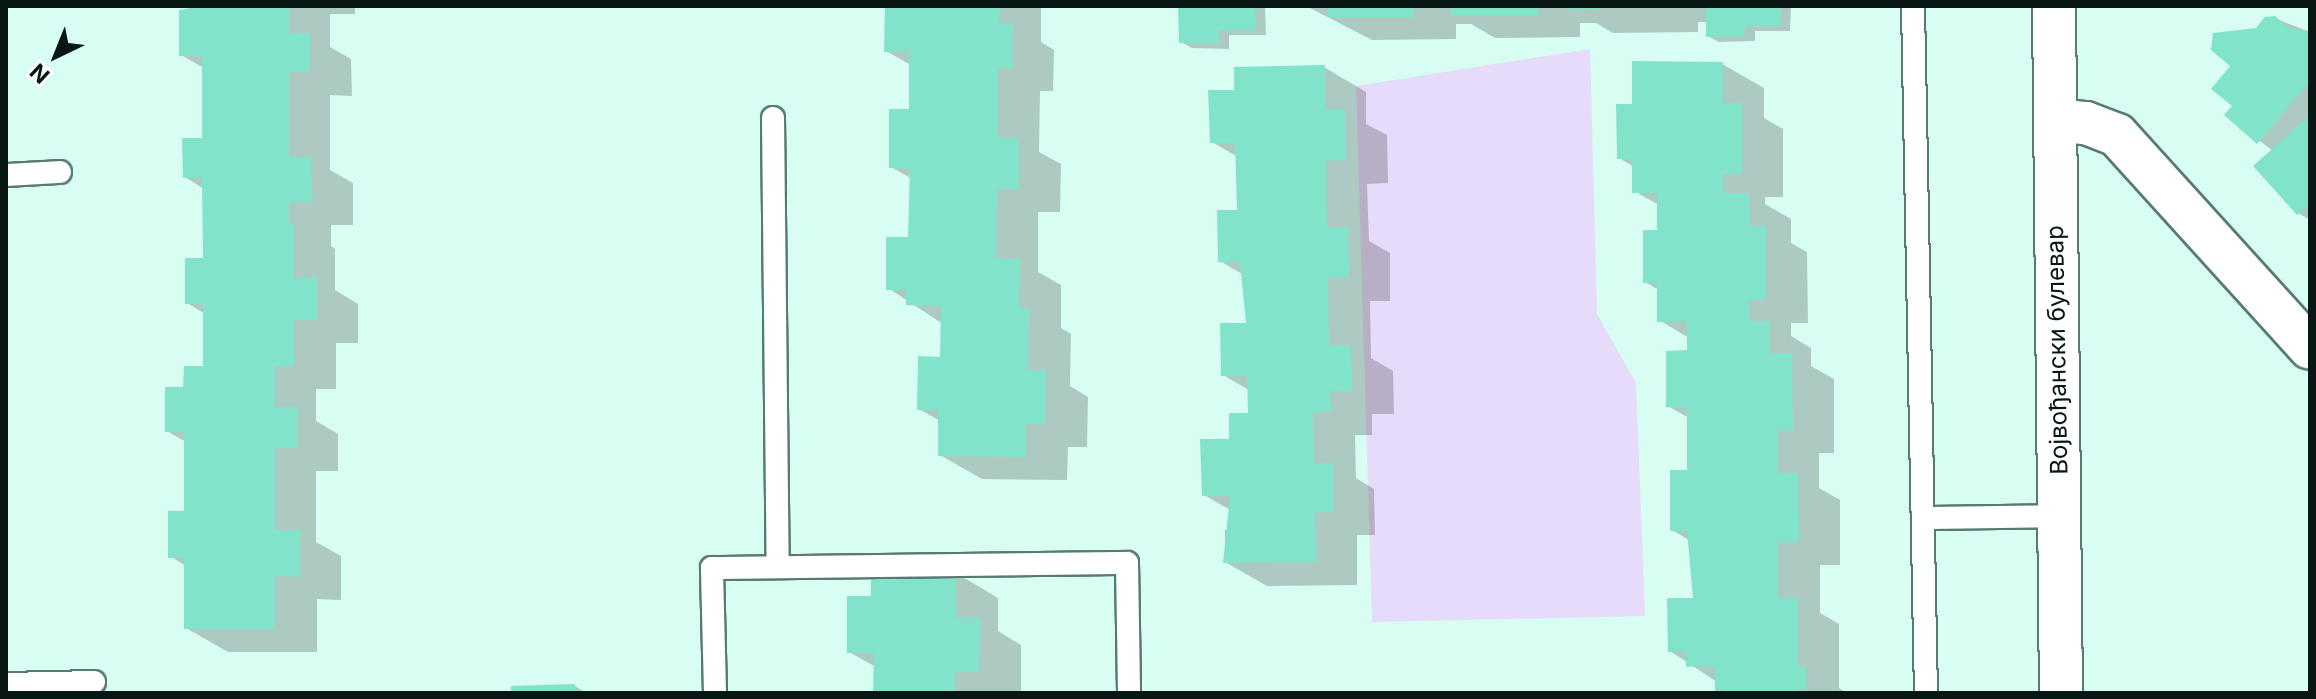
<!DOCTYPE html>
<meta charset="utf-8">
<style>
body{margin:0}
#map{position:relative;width:2316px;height:699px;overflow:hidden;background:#d8fdf2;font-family:Inter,sans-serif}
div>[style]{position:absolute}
.green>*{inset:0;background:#e6dbf9}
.shadow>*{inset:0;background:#0003}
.building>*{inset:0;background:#82e3cb;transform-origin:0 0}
.roads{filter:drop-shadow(2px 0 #587a71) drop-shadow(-2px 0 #587a71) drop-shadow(0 2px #587a71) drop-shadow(0 -2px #587a71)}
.service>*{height:22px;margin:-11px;padding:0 11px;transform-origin:11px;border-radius:11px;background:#fff}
.minor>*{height:42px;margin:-21px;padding:0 21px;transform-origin:21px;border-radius:21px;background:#fff}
span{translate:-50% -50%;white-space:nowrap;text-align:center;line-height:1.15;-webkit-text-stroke:6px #fff;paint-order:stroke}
.street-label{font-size:24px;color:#091714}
.frame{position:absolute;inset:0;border:8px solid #091714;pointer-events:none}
.north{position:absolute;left:16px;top:16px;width:80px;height:80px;-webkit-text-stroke:6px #fff;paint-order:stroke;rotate:223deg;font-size:22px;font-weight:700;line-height:32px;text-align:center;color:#091714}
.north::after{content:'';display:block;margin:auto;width:28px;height:36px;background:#091714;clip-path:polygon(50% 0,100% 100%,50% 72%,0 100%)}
</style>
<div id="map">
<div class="green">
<i style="clip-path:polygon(1590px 49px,1597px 314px,1636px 383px,1645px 616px,1372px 622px,1356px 86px)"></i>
</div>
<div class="shadow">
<i style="clip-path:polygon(203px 6px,355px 6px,355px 14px,330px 14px,330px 47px,351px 59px,352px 96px,330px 95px,330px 170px,353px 183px,353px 225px,331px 225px,331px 246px,335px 249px,335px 290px,358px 304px,358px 343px,336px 343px,336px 389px,316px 389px,316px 421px,338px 434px,338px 471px,316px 471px,316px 542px,341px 556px,341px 600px,317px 599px,317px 652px,228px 652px,186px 628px,186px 566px,170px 556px,186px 513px,186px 442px,167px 431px,185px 389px,205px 368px,205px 314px,187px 303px,205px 260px,204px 189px,185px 177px,204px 140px,204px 68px,181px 55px)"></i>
<i style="clip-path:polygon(887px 6px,1041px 6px,1041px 42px,1054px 50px,1053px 91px,1040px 91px,1039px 152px,1061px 164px,1060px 212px,1038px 212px,1038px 272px,1061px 285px,1061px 328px,1071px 334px,1070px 386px,1088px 397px,1087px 447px,1068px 447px,1067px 480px,982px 479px,940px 455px,940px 421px,919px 409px,942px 359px,943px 324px,888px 288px,910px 239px,912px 179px,891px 167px,910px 111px,911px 65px,886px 51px)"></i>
<i style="clip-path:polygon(1180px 6px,1265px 6px,1266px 35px,1229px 35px,1229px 49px,1192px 48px,1181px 42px)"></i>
<i style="clip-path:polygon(1306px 6px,1791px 6px,1790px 31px,1755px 31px,1755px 41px,1719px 42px,1708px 36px,1708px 22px,1698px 22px,1698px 32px,1613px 33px,1596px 23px,1580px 23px,1580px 37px,1495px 38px,1471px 24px,1456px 24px,1456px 39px,1372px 40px)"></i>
<i style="clip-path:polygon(2274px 18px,2310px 32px,2310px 220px,2298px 213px,2273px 151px,2226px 115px,2235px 105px,2257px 30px)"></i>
<i style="clip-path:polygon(1722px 64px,1764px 88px,1764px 118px,1783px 129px,1783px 197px,1765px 197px,1765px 204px,1791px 219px,1791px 243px,1807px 252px,1808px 323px,1791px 323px,1791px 336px,1811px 348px,1811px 366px,1834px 379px,1834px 453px,1819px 453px,1819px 488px,1840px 500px,1840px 565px,1820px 565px,1820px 613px,1839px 624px,1839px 688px,1847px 693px,1717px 693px,1717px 682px,1670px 651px,1695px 600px,1689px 540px,1672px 530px,1689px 472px,1689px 418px,1668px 406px,1689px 352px,1689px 338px,1659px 320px,1659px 290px,1645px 282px,1659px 232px,1659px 205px,1634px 191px,1634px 167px,1619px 158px,1634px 106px)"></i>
<i style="clip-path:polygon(1324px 67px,1366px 92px,1366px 124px,1387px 135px,1388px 183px,1367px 184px,1369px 241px,1390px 253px,1390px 301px,1370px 301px,1371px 358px,1393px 371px,1394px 414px,1372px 414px,1372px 435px,1355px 435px,1356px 478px,1374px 489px,1375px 535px,1357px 535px,1357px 585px,1267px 586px,1225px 562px,1225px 530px,1232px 530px,1232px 511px,1204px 495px,1250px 415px,1249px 390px,1223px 375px,1248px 325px,1242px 274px,1220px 261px,1239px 212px,1238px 157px,1212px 142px,1237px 92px)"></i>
<i style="clip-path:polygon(956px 573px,998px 598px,998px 631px,1021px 645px,1021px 693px,876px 693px,876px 667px,849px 652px,873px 598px)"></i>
<i style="clip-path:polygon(575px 686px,586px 693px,513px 693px)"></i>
</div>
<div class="building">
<i style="clip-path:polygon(201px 6px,289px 6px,289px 33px,310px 33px,310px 72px,289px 72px,289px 157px,311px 157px,312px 202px,289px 202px,289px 223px,294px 223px,294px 278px,317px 277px,317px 320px,294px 320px,294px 366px,275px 366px,275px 407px,297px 407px,297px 448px,275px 448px,275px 530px,300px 530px,300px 577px,275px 576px,275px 629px,184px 629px,184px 557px,168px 558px,168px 511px,184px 511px,184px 432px,165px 432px,165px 387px,183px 387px,184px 366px,203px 366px,203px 304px,185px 304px,185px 258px,203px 258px,202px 178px,183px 178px,182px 138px,202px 138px,202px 56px,179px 56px,179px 10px)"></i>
<i style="clip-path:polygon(885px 6px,1000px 6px,999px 24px,1013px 24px,1012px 68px,998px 68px,998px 137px,1019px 138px,1019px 189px,997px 189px,996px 258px,1020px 259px,1019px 307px,1029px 308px,1028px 370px,1046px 371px,1045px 424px,1026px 424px,1026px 457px,938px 456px,938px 410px,917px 410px,918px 356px,940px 357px,941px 306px,906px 305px,906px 290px,886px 290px,886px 237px,908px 237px,910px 169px,889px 168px,889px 109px,909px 109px,909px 51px,884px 52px)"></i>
<i style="clip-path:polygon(1178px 6px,1255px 6px,1256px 30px,1219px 30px,1219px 44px,1179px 43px)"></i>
<i style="left:1328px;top:6px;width:86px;height:11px"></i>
<i style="left:1451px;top:6px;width:88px;height:9px"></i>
<i style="clip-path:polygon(1569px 6px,1657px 6px,1569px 10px)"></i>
<i style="clip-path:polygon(1706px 6px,1781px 6px,1780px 26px,1745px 26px,1745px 36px,1706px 37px)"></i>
<i style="clip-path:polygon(2275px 16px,2288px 28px,2310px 31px,2310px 81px,2257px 144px,2224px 115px,2232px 106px,2211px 89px,2230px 66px,2211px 50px,2213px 33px,2256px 28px,2265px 17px)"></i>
<i style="clip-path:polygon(1632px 61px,1723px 62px,1723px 103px,1742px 103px,1742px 174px,1723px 174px,1723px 193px,1749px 193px,1750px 226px,1766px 226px,1766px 300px,1749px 300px,1750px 321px,1770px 321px,1769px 353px,1792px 353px,1793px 430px,1778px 430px,1778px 473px,1798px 473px,1799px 542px,1778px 542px,1778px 598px,1798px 598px,1798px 667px,1806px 666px,1806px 693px,1715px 693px,1715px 666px,1686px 667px,1686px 652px,1668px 652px,1667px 598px,1693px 598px,1687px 531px,1670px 531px,1670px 470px,1687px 470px,1687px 408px,1666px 407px,1666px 351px,1687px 350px,1687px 321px,1657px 322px,1657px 283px,1643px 283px,1643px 230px,1657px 230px,1657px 193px,1632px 193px,1632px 159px,1617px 159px,1616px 104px,1632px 104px)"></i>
<i style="clip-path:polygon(1325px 65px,1325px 109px,1345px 109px,1346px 160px,1326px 161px,1327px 228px,1348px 227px,1349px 278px,1328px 278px,1329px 345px,1351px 345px,1352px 391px,1330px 391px,1331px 411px,1313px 412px,1314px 463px,1333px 463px,1333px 512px,1315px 512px,1316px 562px,1223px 563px,1230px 496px,1202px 496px,1200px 439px,1229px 439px,1229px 413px,1248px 413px,1247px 376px,1221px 376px,1220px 323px,1246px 323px,1240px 262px,1218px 262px,1217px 210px,1237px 210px,1235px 143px,1210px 143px,1208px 90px,1234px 90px,1234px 67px)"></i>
<i style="clip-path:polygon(2310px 115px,2310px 203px,2297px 215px,2253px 166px)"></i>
<i style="clip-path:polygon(871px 571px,956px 571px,956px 618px,980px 618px,979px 672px,955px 672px,955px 693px,873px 693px,874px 653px,847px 653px,847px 596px,871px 596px)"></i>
<i style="clip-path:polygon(575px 684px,576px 693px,511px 693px,511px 686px)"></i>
</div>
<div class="roads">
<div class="service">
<i style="left:1913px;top:6px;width:687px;rotate:88.92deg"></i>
<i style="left:773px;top:118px;width:449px;rotate:89.4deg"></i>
<i style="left:6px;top:175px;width:54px;rotate:-3.2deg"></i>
<i style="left:1923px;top:518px;width:136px;rotate:-0.8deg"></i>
<i style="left:6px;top:684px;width:88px;rotate:-1.3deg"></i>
<i style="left:715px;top:693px;width:125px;rotate:-91.4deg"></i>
<i style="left:712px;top:568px;width:415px;rotate:-0.7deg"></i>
<i style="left:1127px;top:563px;width:130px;rotate:89.1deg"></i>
</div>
<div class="minor">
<i style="left:2054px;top:6px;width:687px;rotate:89.42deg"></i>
<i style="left:2055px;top:120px;width:31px;rotate:6deg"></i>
<i style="left:2086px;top:123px;width:33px;rotate:21deg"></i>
<i style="left:2117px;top:135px;width:287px;rotate:47.8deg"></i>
</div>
</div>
<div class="street-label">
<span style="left:2057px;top:350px;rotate:-91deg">Војвођански булевар</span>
</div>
<div class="frame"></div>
<div class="north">N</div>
</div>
